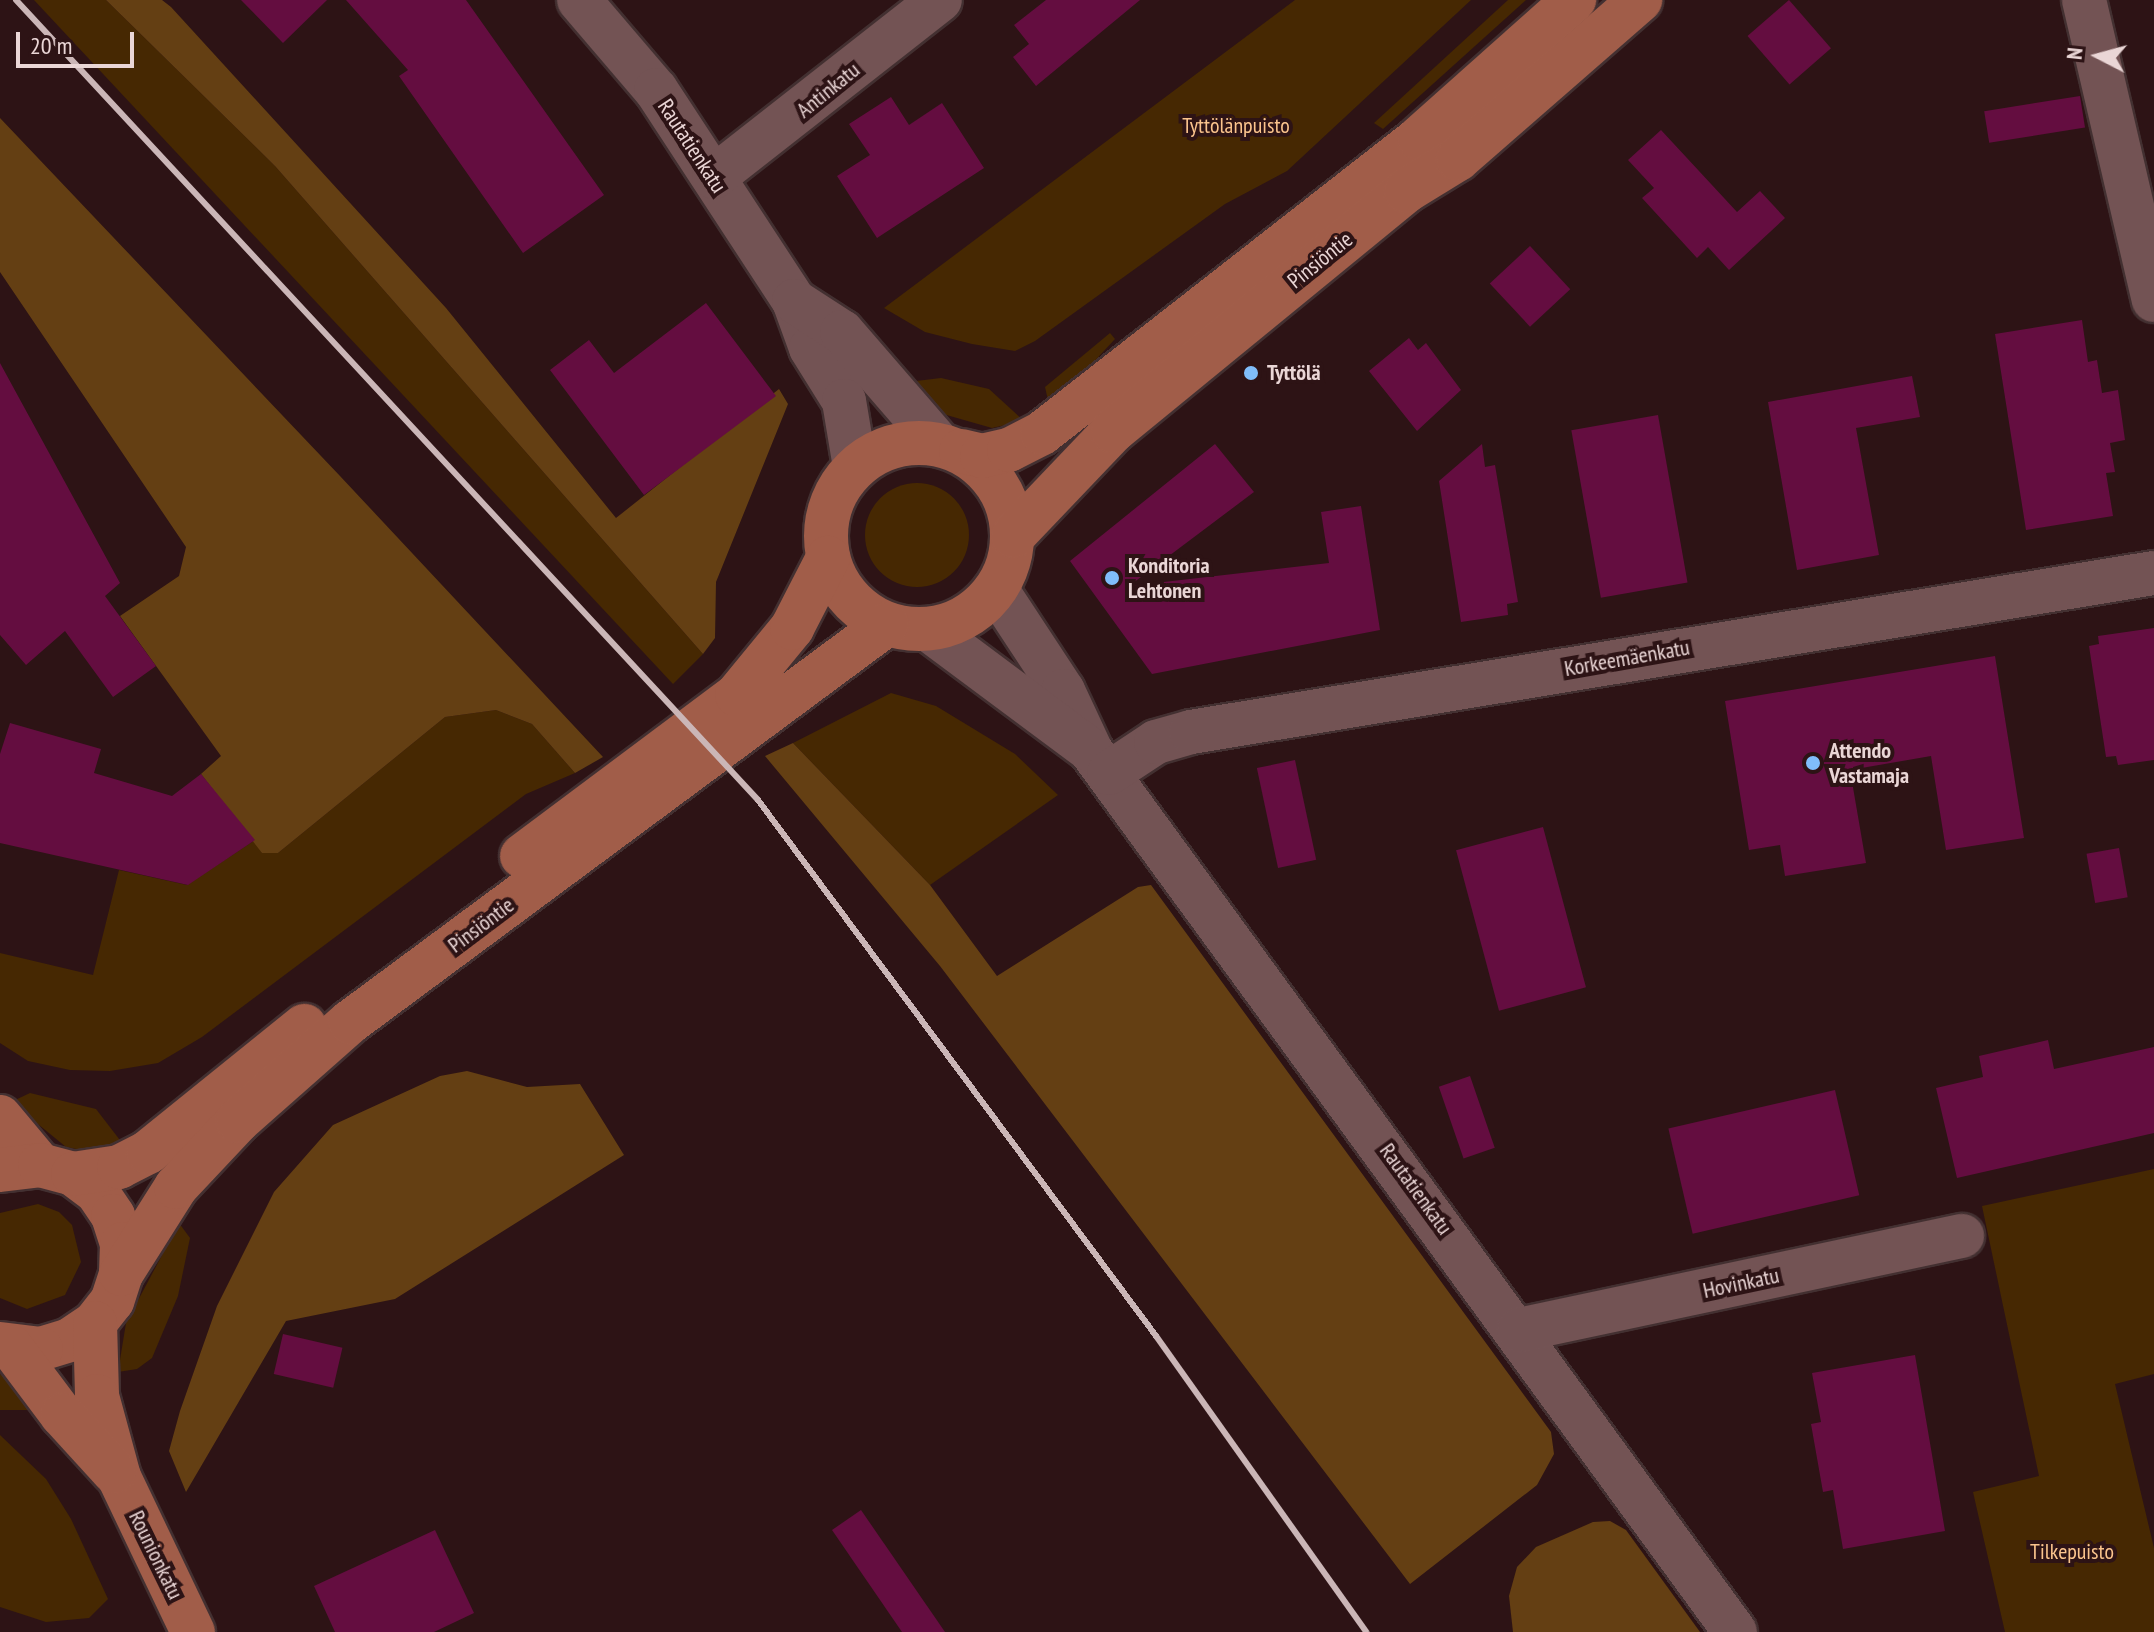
<!DOCTYPE html>
<meta charset="utf-8">
<style>
body{margin:0}
#map{position:relative;width:2154px;height:1632px;overflow:hidden;background:#2d1315;font-family:"PT Sans Narrow",sans-serif}
div>[style]{position:absolute}
.green>*{inset:0;background:#462802}
.round{border-radius:50%}
.forest>*{inset:0;background:#643f13}
.building>*{inset:0;background:#640d40;transform-origin:0 0}
.roads{filter:drop-shadow(2px 0 #433031) drop-shadow(-2px 0 #433031) drop-shadow(0 2px #433031) drop-shadow(0 -2px #433031)}
.minor>*{height:44px;margin:-22px;padding:0 22px;transform-origin:22px;border-radius:22px;background:#735354}
.major>*{height:44px;margin:-22px;padding:0 22px;transform-origin:22px;border-radius:22px;background:#a15d49}
.major>.ring{margin:-22px;padding:0;box-sizing:content-box;background:none;border:44px solid #a15d49;border-radius:50%}
.rail>*{height:6px;margin:-3px;padding:0 3px;transform-origin:3px;border-radius:3px;background:#cbb6b7}
.dots>*{width:22px;height:22px;translate:-50% -50%;box-sizing:border-box;border:4px solid #2d1315;border-radius:50%}
span{translate:-50% -50%;white-space:nowrap;text-align:center;line-height:1.15;-webkit-text-stroke:8px #2d1315;paint-order:stroke}
.street-label{font-size:22px;color:#ead6d6}
.park-label{font-size:22px;color:#fbc48d}
.poi-label{font-size:22px;color:#ead6d6;font-weight:700}
.left{translate:0 -50%;text-align:left}
.north{position:absolute;left:2058px;top:16px;width:80px;height:80px;-webkit-text-stroke:6px #2d1315;paint-order:stroke;rotate:276deg;font-size:22px;font-weight:700;line-height:32px;text-align:center;color:#ead6d6}
.north::after{content:'';display:block;margin:auto;width:28px;height:36px;background:#ead6d6;clip-path:polygon(50% 0,100% 100%,50% 72%,0 100%)}
.scale{position:absolute;left:16px;top:32px;width:118px;height:36px;box-sizing:border-box;border:4px solid #ead6d6;border-top:0;padding-left:10px;font-size:24px;line-height:28px;white-space:nowrap;color:#ead6d6;-webkit-text-stroke:6px #2d1315;paint-order:stroke}
</style>
<div id="map">
<div class="green">
<i style="clip-path:polygon(34px 0,106px 0,275px 166px,703px 654px,673px 684px)"></i>
<i style="clip-path:polygon(1295px 0,1471px 0,1287px 171px,1225px 204px,1035px 341px,1015px 351px,972px 344px,925px 332px,884px 308px)"></i>
<i style="clip-path:polygon(1508px 0,1526px 0,1383px 129px,1374px 123px)"></i>
<i style="clip-path:polygon(1110px 333px,1115px 339px,1050px 409px,1045px 387px)"></i>
<i style="clip-path:polygon(941px 378px,989px 389px,1024px 421px,992px 428px,943px 414px,916px 381px)"></i>
<i class="round" style="left:865px;top:483px;width:104px;height:104px"></i>
<i style="clip-path:polygon(891px 693px,936px 706px,1015px 754px,1058px 795px,930px 885px,793px 743px)"></i>
<i style="clip-path:polygon(496px 710px,532px 724px,575px 773px,526px 794px,202px 1037px,158px 1063px,110px 1071px,70px 1070px,28px 1061px,0 1043px,0 953px,93px 975px,119px 870px,187px 885px,255px 840px,262px 853px,278px 853px,445px 717px)"></i>
<i style="clip-path:polygon(30px 1093px,96px 1109px,126px 1148px,87px 1151px,66px 1147px,11px 1102px)"></i>
<i style="clip-path:polygon(2154px 1169px,2154px 1374px,2115px 1384px,2154px 1548px,2154px 1632px,2005px 1632px,1973px 1492px,2039px 1476px,1982px 1206px)"></i>
<i style="clip-path:polygon(38px 1204px,59px 1212px,72px 1225px,81px 1262px,65px 1295px,27px 1309px,0 1298px,0 1213px)"></i>
<i style="clip-path:polygon(179px 1223px,190px 1238px,178px 1296px,152px 1358px,137px 1369px,118px 1372px,126px 1323px)"></i>
<i style="clip-path:polygon(0 1374px,20px 1390px,35px 1410px,0 1410px)"></i>
<i style="clip-path:polygon(0 1435px,46px 1479px,71px 1519px,108px 1599px,89px 1618px,46px 1622px,0 1607px)"></i>
</div>
<div class="forest">
<i style="clip-path:polygon(106px 0,162px 0,171px 7px,446px 308px,616px 518px,779px 389px,788px 404px,716px 582px,715px 638px,703px 654px,275px 166px)"></i>
<i style="clip-path:polygon(0 118px,340px 476px,603px 757px,575px 773px,532px 724px,496px 710px,445px 717px,278px 853px,262px 853px,201px 774px,221px 756px,120px 616px,179px 576px,186px 547px,0 272px)"></i>
<i style="clip-path:polygon(793px 743px,930px 885px,997px 976px,1138px 887px,1151px 885px,1551px 1432px,1554px 1454px,1537px 1485px,1410px 1584px,940px 966px,765px 756px)"></i>
<i style="clip-path:polygon(467px 1071px,527px 1087px,580px 1084px,624px 1155px,395px 1299px,286px 1321px,186px 1492px,169px 1451px,180px 1411px,217px 1306px,274px 1192px,333px 1125px,440px 1076px)"></i>
<i style="clip-path:polygon(1610px 1521px,1626px 1530px,1700px 1632px,1513px 1632px,1509px 1596px,1517px 1567px,1536px 1547px,1593px 1522px)"></i>
</div>
<div class="building">
<i style="clip-path:polygon(241px 0,327px 0,283px 43px)"></i>
<i style="clip-path:polygon(346px 0,466px 0,604px 195px,523px 253px,399px 76px,408px 70px)"></i>
<i style="clip-path:polygon(1046px 0,1140px 0,1036px 86px,1013px 57px,1029px 44px,1014px 25px)"></i>
<i style="left:1789px;top:0;width:64px;height:55px;rotate:49deg"></i>
<i style="left:2080px;top:96px;width:32px;height:97px;rotate:81deg"></i>
<i style="clip-path:polygon(891px 97px,909px 125px,942px 103px,984px 168px,877px 238px,837px 176px,870px 155px,849px 124px)"></i>
<i style="clip-path:polygon(1661px 130px,1737px 212px,1760px 191px,1785px 218px,1729px 270px,1708px 247px,1697px 258px,1642px 198px,1654px 188px,1628px 160px)"></i>
<i style="left:1530px;top:246px;width:59px;height:55px;rotate:47deg"></i>
<i style="clip-path:polygon(706px 303px,776px 396px,644px 495px,550px 370px,589px 340px,614px 373px)"></i>
<i style="clip-path:polygon(2082px 320px,2088px 362px,2097px 360px,2102px 393px,2118px 390px,2125px 440px,2110px 443px,2115px 472px,2106px 473px,2113px 516px,2026px 530px,1995px 334px)"></i>
<i style="clip-path:polygon(1409px 338px,1418px 350px,1426px 343px,1461px 390px,1417px 431px,1369px 371px)"></i>
<i style="clip-path:polygon(0 363px,120px 583px,105px 596px,156px 666px,113px 697px,65px 631px,26px 665px,0 635px)"></i>
<i style="clip-path:polygon(1912px 376px,1920px 417px,1856px 428px,1879px 555px,1797px 570px,1768px 402px)"></i>
<i style="left:1658px;top:415px;width:170px;height:88px;rotate:80deg"></i>
<i style="clip-path:polygon(1215px 444px,1254px 492px,1129px 586px,1329px 563px,1321px 512px,1361px 506px,1380px 630px,1152px 674px,1070px 561px)"></i>
<i style="clip-path:polygon(1482px 444px,1485px 467px,1495px 465px,1518px 602px,1507px 604px,1508px 615px,1461px 622px,1439px 481px)"></i>
<i style="clip-path:polygon(2154px 628px,2154px 760px,2118px 765px,2116px 756px,2106px 757px,2089px 646px,2099px 644px,2098px 636px)"></i>
<i style="clip-path:polygon(1995px 656px,2024px 838px,1946px 850px,1931px 756px,1850px 770px,1866px 863px,1785px 876px,1780px 845px,1749px 850px,1725px 701px)"></i>
<i style="clip-path:polygon(10px 723px,101px 749px,94px 773px,172px 796px,201px 774px,255px 840px,188px 885px,0 843px,0 754px)"></i>
<i style="left:1295px;top:760px;width:102px;height:39px;rotate:78deg"></i>
<i style="left:1543px;top:827px;width:166px;height:90px;rotate:75deg"></i>
<i style="left:2119px;top:848px;width:50px;height:33px;rotate:80deg"></i>
<i style="clip-path:polygon(2048px 1040px,2054px 1069px,2154px 1047px,2154px 1133px,1957px 1178px,1936px 1088px,1983px 1077px,1979px 1056px)"></i>
<i style="left:1470px;top:1076px;width:76px;height:33px;rotate:71deg"></i>
<i style="left:1835px;top:1090px;width:108px;height:171px;rotate:77deg"></i>
<i style="left:283px;top:1334px;width:61px;height:41px;rotate:13deg"></i>
<i style="clip-path:polygon(1915px 1355px,1945px 1531px,1843px 1549px,1833px 1490px,1823px 1492px,1811px 1424px,1821px 1422px,1812px 1373px)"></i>
<i style="clip-path:polygon(861px 1510px,945px 1632px,902px 1632px,832px 1530px)"></i>
<i style="clip-path:polygon(435px 1530px,474px 1613px,434px 1632px,335px 1632px,314px 1586px)"></i>
</div>
<div class="roads">
<div class="minor">
<i style="left:579px;top:0;width:118px;rotate:49.5deg"></i>
<i style="left:656px;top:90px;width:252px;rotate:56.8deg"></i>
<i style="left:794px;top:301px;width:50px;rotate:70.1deg"></i>
<i style="left:811px;top:348px;width:62px;rotate:58.1deg"></i>
<i style="left:844px;top:401px;width:67px;rotate:80.5deg"></i>
<i style="left:2084px;top:0;width:308px;rotate:76.9deg"></i>
<i style="left:714px;top:177px;width:287px;rotate:-38.1deg"></i>
<i style="left:794px;top:301px;width:57px;rotate:32.9deg"></i>
<i style="left:842px;top:332px;width:147px;rotate:49.1deg"></i>
<i style="left:996px;top:589px;width:122px;rotate:56.7deg"></i>
<i style="left:1063px;top:691px;width:66px;rotate:65deg"></i>
<i style="left:1091px;top:751px;width:1091px;rotate:53.83deg"></i>
<i style="left:928px;top:629px;width:201px;rotate:36.7deg"></i>
<i style="left:1109px;top:773px;width:56px;rotate:-33.4deg"></i>
<i style="left:1156px;top:742px;width:36px;rotate:-16deg"></i>
<i style="left:1191px;top:732px;width:976px;rotate:-9.38deg"></i>
<i style="left:1519px;top:1330px;width:453px;rotate:-12deg"></i>
</div>
<div class="major">
<i class="ring" style="left:826px;top:443px;width:142px;height:142px"></i>
<i style="left:961px;top:451px;width:22px;rotate:13deg"></i>
<i style="left:982px;top:456px;width:28px;rotate:-13deg"></i>
<i style="left:1009px;top:450px;width:37px;rotate:-27deg"></i>
<i style="left:1042px;top:433px;width:479px;rotate:-38deg"></i>
<i style="left:1419px;top:138px;width:208px;rotate:-41.7deg"></i>
<i style="left:1013px;top:536px;width:145px;rotate:-46.4deg"></i>
<i style="left:1113px;top:431px;width:379px;rotate:-39.3deg"></i>
<i style="left:1406px;top:191px;width:61px;rotate:-31.6deg"></i>
<i style="left:1458px;top:159px;width:242px;rotate:-41.1deg"></i>
<i style="left:522px;top:856px;width:269px;rotate:-36.8deg"></i>
<i style="left:737px;top:695px;width:87px;rotate:-50.6deg"></i>
<i style="left:792px;top:628px;width:79px;rotate:-62.8deg"></i>
<i style="left:0;top:1117px;width:62px;rotate:50.2deg"></i>
<i style="left:0;top:1170px;width:40px;rotate:-7.1deg"></i>
<i style="left:40px;top:1165px;width:34px;rotate:15deg"></i>
<i style="left:73px;top:1174px;width:30px;rotate:37deg"></i>
<i style="left:97px;top:1192px;width:29px;rotate:56deg"></i>
<i style="left:113px;top:1216px;width:29px;rotate:72deg"></i>
<i style="left:122px;top:1244px;width:30px;rotate:92deg"></i>
<i style="left:121px;top:1274px;width:28px;rotate:108deg"></i>
<i style="left:112px;top:1301px;width:28px;rotate:128deg"></i>
<i style="left:95px;top:1323px;width:30px;rotate:146deg"></i>
<i style="left:70px;top:1340px;width:30px;rotate:163deg"></i>
<i style="left:41px;top:1349px;width:41px;rotate:-173deg"></i>
<i style="left:73px;top:1174px;width:47px;rotate:-8.7deg"></i>
<i style="left:119px;top:1167px;width:33px;rotate:-27deg"></i>
<i style="left:148px;top:1152px;width:201px;rotate:-38.9deg"></i>
<i style="left:121px;top:1274px;width:103px;rotate:-57.7deg"></i>
<i style="left:176px;top:1187px;width:91px;rotate:-46.8deg"></i>
<i style="left:238px;top:1121px;width:149px;rotate:-41.5deg"></i>
<i style="left:350px;top:1022px;width:668px;rotate:-36.54deg"></i>
<i style="left:95px;top:1323px;width:73px;rotate:88.4deg"></i>
<i style="left:97px;top:1396px;width:84px;rotate:74.8deg"></i>
<i style="left:119px;top:1477px;width:172px;rotate:64.5deg"></i>
<i style="left:11px;top:1347px;width:85px;rotate:53.1deg"></i>
<i style="left:62px;top:1415px;width:77px;rotate:47.6deg"></i>
</div>
</div>
<div class="rail">
<i style="left:16px;top:0;width:1091px;rotate:47.15deg"></i>
<i style="left:758px;top:800px;width:668px;rotate:53.4deg"></i>
<i style="left:1156px;top:1336px;width:363px;rotate:54.6deg"></i>
</div>
<div class="dots">
<i style="left:1251px;top:373px;background:#80bdfa"></i>
<i style="left:1112px;top:578px;background:#80bdfa"></i>
<i style="left:1813px;top:763px;background:#80bdfa"></i>
</div>
<div class="street-label">
<span style="left:828px;top:90px;rotate:-39deg">Antinkatu</span>
<span style="left:692px;top:146px;rotate:57deg">Rautatienkatu</span>
<span style="left:1320px;top:260px;rotate:-39deg">Pinsiöntie</span>
<span style="left:1627px;top:658px;rotate:-10deg">Korkeemäenkatu</span>
<span style="left:481px;top:925px;rotate:-37deg">Pinsiöntie</span>
<span style="left:1416px;top:1189px;rotate:54deg">Rautatienkatu</span>
<span style="left:1741px;top:1283px;rotate:-12deg">Hovinkatu</span>
<span style="left:156px;top:1555px;rotate:64deg">Rounionkatu</span>
</div>
<div class="park-label">
<span style="left:1236px;top:126px">Tyttölänpuisto</span>
<span style="left:2072px;top:1552px">Tilkepuisto</span>
</div>
<div class="poi-label">
<span class="left" style="left:1267px;top:373px">Tyttölä</span>
<span class="left" style="left:1128px;top:578px">Konditoria<br>Lehtonen</span>
<span class="left" style="left:1829px;top:763px">Attendo<br>Vastamaja</span>
</div>
<div class="north">N</div>
<div class="scale">20 m</div>
</div>
